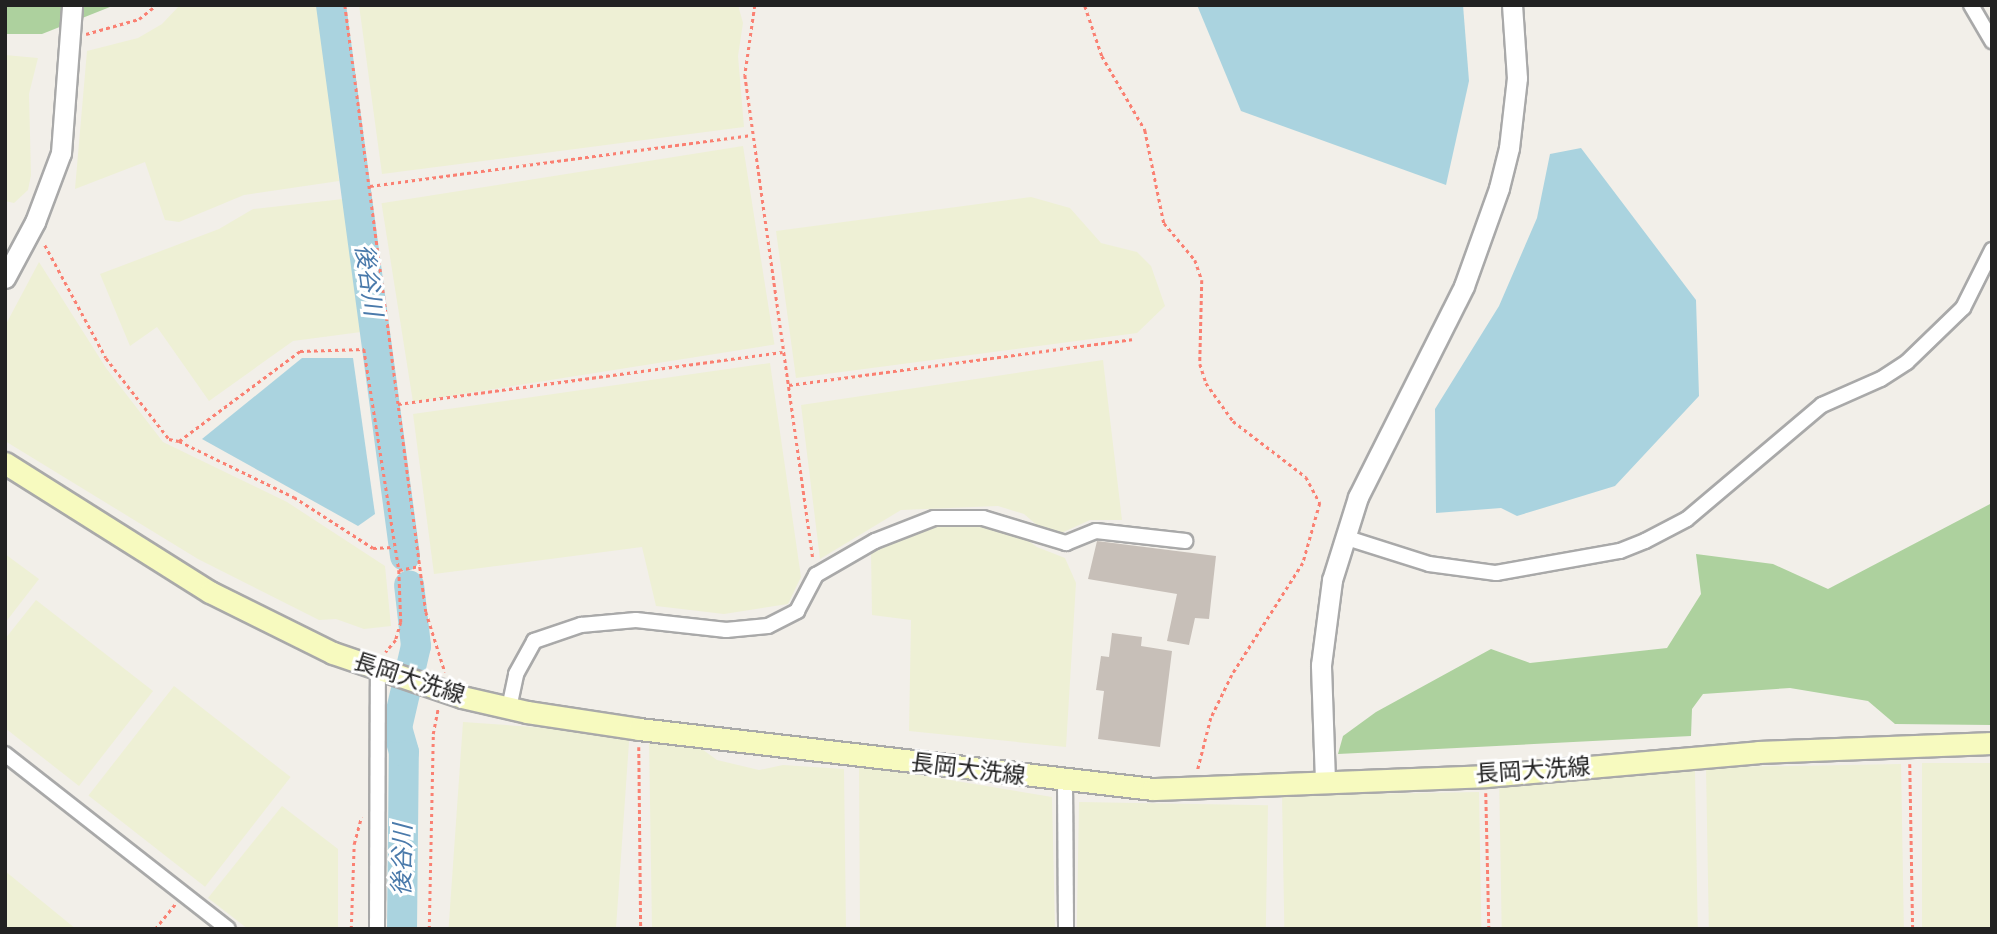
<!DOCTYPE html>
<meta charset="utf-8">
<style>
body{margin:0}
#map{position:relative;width:1997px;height:934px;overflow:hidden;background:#f2efe9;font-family:"Roboto Condensed","Noto Sans JP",sans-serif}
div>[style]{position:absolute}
.farmland>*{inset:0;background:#eef0d5;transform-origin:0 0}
.forest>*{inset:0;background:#add19e}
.water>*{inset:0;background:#aad3df}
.river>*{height:30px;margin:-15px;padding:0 15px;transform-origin:15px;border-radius:15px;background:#aad3df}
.building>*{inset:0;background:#c7bfb8}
.path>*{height:2.5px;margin-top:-1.25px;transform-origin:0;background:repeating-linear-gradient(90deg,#fa8072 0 3.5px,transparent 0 7px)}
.roads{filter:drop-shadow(2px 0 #a9a9a9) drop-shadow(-2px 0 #a9a9a9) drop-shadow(0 2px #a9a9a9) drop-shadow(0 -2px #a9a9a9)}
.minor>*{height:14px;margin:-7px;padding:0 7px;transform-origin:7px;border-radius:7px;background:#fff}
.tertiary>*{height:19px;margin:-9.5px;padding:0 9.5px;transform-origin:9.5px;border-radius:9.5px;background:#fff}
.secondary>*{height:21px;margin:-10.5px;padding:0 10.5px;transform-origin:10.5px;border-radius:10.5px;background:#f7fabf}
span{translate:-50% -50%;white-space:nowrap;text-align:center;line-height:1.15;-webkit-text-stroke:6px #fff;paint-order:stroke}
.street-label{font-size:23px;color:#222}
.water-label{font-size:24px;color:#4a7aab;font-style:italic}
.frame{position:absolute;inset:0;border:7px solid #222;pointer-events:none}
</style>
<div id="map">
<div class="farmland">
<i style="clip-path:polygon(180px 5px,319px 5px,339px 181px,244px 195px,179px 222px,165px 220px,145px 162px,75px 189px,87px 51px,138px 38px,162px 24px)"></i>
<i style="clip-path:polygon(359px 5px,738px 5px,743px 23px,738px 56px,744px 127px,382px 174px)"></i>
<i style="clip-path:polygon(5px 55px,38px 58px,29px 94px,31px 175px,28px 190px,14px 203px,5px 201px)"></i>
<i style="left:743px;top:146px;width:201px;height:366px;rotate:81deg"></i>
<i style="clip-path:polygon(1031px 197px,1070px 208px,1101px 243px,1137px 252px,1151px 266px,1165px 306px,1137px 333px,796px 378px,776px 231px)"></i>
<i style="clip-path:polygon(343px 199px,361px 332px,293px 341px,209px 401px,157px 327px,130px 346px,100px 274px,219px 229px,253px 209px)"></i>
<i style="clip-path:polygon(39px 262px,106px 368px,163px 442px,287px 502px,385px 566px,391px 626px,364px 629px,336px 619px,319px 620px,198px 559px,5px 441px,5px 326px)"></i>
<i style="clip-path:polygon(1103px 360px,1122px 520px,1090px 520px,1057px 535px,1045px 532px,1024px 514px,998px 506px,901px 510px,820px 559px,801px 405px)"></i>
<i style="clip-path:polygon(770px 363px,801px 577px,788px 604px,724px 614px,656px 606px,642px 547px,434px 574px,413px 414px)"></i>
<i style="clip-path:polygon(929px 522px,985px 524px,1016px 532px,1037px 547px,1065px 558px,1076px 583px,1066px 747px,909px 731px,911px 620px,872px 615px,871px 552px,903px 531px)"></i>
<i style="clip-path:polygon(5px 554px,39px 579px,5px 623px)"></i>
<i style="clip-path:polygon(36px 600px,153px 691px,79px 786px,5px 728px,5px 639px)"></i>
<i style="left:174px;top:686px;width:148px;height:139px;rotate:38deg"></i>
<i style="left:463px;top:722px;width:167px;height:207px;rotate:4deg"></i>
<i style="clip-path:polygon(649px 738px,695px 744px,717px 760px,759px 770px,783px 765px,844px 769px,846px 929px,652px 929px)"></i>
<i style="left:1992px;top:763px;width:166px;height:70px;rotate:90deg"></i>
<i style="left:1901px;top:764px;width:165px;height:195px;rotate:89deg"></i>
<i style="clip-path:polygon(859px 765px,1052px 797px,1055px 929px,860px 929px)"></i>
<i style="left:1695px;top:771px;width:158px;height:196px;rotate:89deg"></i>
<i style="left:1479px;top:792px;width:137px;height:197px;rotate:89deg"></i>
<i style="left:1079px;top:802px;width:189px;height:127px;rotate:1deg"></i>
<i style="clip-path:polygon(282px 806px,338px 849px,338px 929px,248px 929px,208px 898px)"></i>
<i style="clip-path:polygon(5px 871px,76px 929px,5px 929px)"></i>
</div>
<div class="forest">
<i style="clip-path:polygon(5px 5px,115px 5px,42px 34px,5px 34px)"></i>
<i style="clip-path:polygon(1992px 503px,1992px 725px,1895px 724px,1868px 701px,1790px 688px,1703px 694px,1692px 709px,1691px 736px,1338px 754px,1343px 736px,1376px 712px,1491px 649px,1530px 663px,1667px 648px,1701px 594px,1696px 554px,1773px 564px,1828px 589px)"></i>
</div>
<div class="water">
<i style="clip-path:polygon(1197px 5px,1463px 5px,1469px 81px,1446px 185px,1241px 111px)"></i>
<i style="clip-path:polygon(1581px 148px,1696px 300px,1699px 396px,1615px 486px,1517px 516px,1501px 508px,1436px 513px,1435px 409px,1499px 306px,1537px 218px,1550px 154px)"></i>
<i style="clip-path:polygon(302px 358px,353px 358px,375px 514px,358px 526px,202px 439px)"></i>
</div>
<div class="river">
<i style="left:331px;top:5px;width:556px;rotate:82.35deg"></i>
<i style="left:402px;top:929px;width:177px;rotate:-89.4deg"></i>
<i style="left:404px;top:752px;width:25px;rotate:-106deg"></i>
<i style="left:397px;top:728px;width:84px;rotate:-77deg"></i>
<i style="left:416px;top:646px;width:61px;rotate:-96.5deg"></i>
</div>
<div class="building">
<i style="clip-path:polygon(1097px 541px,1216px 556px,1209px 619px,1195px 618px,1189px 645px,1167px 641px,1177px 594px,1088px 579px)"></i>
<i style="clip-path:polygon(1112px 633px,1142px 637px,1141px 646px,1172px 651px,1160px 747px,1098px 739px,1104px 691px,1096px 690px,1101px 656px,1109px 657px)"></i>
</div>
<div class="path">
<i style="left:345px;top:5px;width:612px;rotate:82.4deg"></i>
<i style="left:426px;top:612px;width:63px;rotate:72.4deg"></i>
<i style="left:755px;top:5px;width:71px;rotate:98.1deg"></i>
<i style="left:745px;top:75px;width:488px;rotate:82deg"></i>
<i style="left:1085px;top:6px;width:53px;rotate:71.2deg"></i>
<i style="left:1102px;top:56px;width:86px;rotate:59.8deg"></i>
<i style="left:1145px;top:130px;width:95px;rotate:78.5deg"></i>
<i style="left:1164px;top:223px;width:48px;rotate:50deg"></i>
<i style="left:1195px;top:260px;width:21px;rotate:71deg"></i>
<i style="left:1202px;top:280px;width:84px;rotate:91.4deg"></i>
<i style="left:1200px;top:364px;width:20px;rotate:72deg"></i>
<i style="left:1206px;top:383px;width:47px;rotate:54.6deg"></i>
<i style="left:1233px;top:421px;width:92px;rotate:37.5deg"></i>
<i style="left:1306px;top:477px;width:30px;rotate:62deg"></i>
<i style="left:1320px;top:503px;width:62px;rotate:105.8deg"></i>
<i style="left:1303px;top:563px;width:133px;rotate:122.4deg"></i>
<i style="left:1232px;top:675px;width:48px;rotate:116deg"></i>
<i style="left:1211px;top:718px;width:53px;rotate:104.3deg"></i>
<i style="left:86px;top:34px;width:55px;rotate:-15.8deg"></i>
<i style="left:139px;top:19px;width:22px;rotate:-39deg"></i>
<i style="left:370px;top:186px;width:385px;rotate:-7.6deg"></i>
<i style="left:45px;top:245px;width:128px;rotate:61.6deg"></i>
<i style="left:106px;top:358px;width:103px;rotate:52.1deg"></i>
<i style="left:169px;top:439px;width:10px;rotate:11deg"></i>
<i style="left:179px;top:441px;width:151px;rotate:-36.6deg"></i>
<i style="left:300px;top:351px;width:64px;rotate:-1.8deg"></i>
<i style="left:364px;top:349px;width:224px;rotate:81deg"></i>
<i style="left:399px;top:570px;width:52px;rotate:87.8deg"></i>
<i style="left:401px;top:622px;width:19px;rotate:106deg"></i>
<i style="left:396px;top:640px;width:16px;rotate:130deg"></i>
<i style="left:789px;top:385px;width:346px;rotate:-7.6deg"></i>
<i style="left:398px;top:404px;width:388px;rotate:-7.7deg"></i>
<i style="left:179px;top:441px;width:128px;rotate:26deg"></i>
<i style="left:294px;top:497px;width:94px;rotate:32.8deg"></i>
<i style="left:373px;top:548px;width:20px;rotate:-3deg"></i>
<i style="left:399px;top:570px;width:21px;rotate:-11deg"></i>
<i style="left:639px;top:747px;width:182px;rotate:89.4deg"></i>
<i style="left:1910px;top:764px;width:165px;rotate:89deg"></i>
<i style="left:1486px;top:793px;width:136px;rotate:88.7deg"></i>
<i style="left:155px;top:929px;width:32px;rotate:-51deg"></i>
<i style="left:351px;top:929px;width:85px;rotate:-88deg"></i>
<i style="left:354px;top:844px;width:28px;rotate:-75deg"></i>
<i style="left:429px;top:929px;width:195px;rotate:-88.8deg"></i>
<i style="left:433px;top:734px;width:25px;rotate:-79deg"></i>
</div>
<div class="roads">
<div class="minor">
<i style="left:1971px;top:5px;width:42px;rotate:59.7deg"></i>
<i style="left:1344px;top:537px;width:89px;rotate:17.6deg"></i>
<i style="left:1429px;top:564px;width:68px;rotate:7.7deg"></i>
<i style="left:1496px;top:573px;width:126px;rotate:-10.1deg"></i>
<i style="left:1620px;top:551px;width:27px;rotate:-22deg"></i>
<i style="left:1645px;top:541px;width:47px;rotate:-27.6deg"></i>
<i style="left:1687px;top:519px;width:177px;rotate:-40.2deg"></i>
<i style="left:1822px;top:405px;width:64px;rotate:-23.8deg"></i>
<i style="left:1881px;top:379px;width:31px;rotate:-33deg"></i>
<i style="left:1907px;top:362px;width:78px;rotate:-44deg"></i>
<i style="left:1963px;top:308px;width:65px;rotate:-63.4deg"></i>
<i style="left:509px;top:708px;width:35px;rotate:-78deg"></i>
<i style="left:516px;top:674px;width:38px;rotate:-61deg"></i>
<i style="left:534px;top:641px;width:50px;rotate:-18.8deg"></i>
<i style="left:581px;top:625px;width:55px;rotate:-5.2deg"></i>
<i style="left:636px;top:620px;width:91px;rotate:6.3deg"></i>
<i style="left:726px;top:630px;width:42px;rotate:-5.4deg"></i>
<i style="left:768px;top:626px;width:33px;rotate:-27deg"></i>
<i style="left:797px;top:611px;width:41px;rotate:-62.2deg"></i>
<i style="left:816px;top:575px;width:68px;rotate:-30deg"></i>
<i style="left:875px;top:541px;width:63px;rotate:-21.3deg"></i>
<i style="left:934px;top:518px;width:49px"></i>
<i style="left:983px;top:518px;width:87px;rotate:16.8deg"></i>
<i style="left:1066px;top:543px;width:32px;rotate:-22deg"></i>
<i style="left:1096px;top:531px;width:90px;rotate:6.4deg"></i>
<i style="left:5px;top:754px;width:283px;rotate:38.1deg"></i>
<i style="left:1065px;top:782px;width:147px;rotate:89.6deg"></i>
<i style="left:377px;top:929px;width:258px;rotate:-89.8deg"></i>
</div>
<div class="tertiary">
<i style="left:5px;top:278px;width:64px;rotate:-61.8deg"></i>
<i style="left:35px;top:222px;width:74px;rotate:-69.4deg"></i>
<i style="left:61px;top:153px;width:148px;rotate:-85.7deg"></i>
<i style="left:1325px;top:781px;width:116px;rotate:-92deg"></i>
<i style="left:1321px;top:665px;width:86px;rotate:-82.6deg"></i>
<i style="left:1332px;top:580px;width:87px;rotate:-72.6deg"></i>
<i style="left:1358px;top:497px;width:236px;rotate:-63.3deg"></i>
<i style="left:1464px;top:286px;width:104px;rotate:-70.3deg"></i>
<i style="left:1499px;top:188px;width:41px;rotate:-76deg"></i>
<i style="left:1509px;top:148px;width:70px;rotate:-83.5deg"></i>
<i style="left:1517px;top:78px;width:73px;rotate:-93.9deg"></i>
</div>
<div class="secondary">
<i style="left:5px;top:463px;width:242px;rotate:32.2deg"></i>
<i style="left:210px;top:592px;width:137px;rotate:26.4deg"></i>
<i style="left:333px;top:653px;width:136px;rotate:18.8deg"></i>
<i style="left:462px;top:697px;width:67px;rotate:13deg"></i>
<i style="left:527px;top:712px;width:113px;rotate:8.6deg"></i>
<i style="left:639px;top:729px;width:517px;rotate:6.66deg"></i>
<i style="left:1153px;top:789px;width:333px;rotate:-2.2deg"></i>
<i style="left:1486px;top:776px;width:273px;rotate:-5deg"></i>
<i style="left:1758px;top:752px;width:234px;rotate:-2.2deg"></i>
</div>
</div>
<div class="street-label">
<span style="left:409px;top:679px;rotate:18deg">長岡大洗線</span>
<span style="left:968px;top:770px;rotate:7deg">長岡大洗線</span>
<span style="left:1533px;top:771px;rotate:-4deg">長岡大洗線</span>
</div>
<div class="water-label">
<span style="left:368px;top:280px;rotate:82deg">後谷川</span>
<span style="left:403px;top:860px;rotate:-89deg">後谷川</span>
</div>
<div class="frame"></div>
</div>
